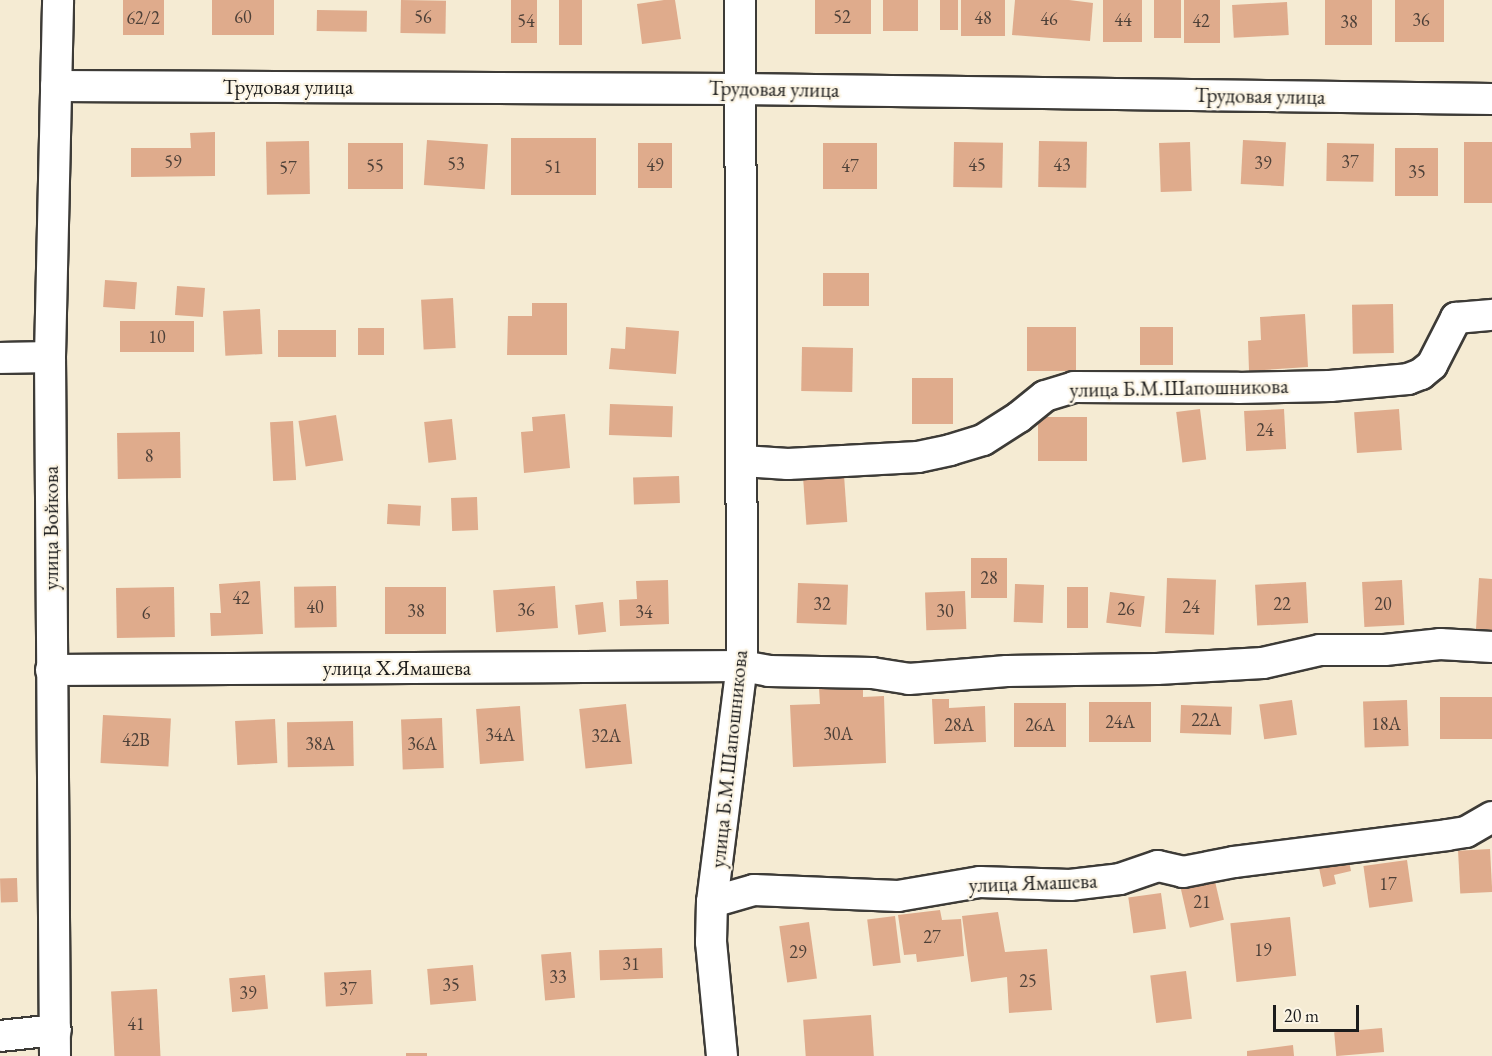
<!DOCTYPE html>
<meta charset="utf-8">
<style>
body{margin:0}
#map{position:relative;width:1492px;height:1056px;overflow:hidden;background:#f5ebd3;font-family:"EB Garamond",serif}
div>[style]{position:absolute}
.building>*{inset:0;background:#dfab8c;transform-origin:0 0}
.roads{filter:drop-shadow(2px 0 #3d3b37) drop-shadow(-2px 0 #3d3b37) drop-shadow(0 2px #3d3b37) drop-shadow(0 -2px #3d3b37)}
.minor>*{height:30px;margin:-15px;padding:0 15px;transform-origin:15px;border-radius:15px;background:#fff}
span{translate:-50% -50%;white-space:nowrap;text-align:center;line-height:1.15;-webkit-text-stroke:4.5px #fcf5e5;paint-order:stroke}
.number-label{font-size:18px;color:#4d4038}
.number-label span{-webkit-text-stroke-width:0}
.street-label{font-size:21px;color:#1c1c1c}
.scale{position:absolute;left:1273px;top:1005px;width:86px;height:27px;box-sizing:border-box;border:3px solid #1c1c1c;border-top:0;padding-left:8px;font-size:18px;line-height:21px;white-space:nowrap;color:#1c1c1c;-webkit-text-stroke:4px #fcf5e5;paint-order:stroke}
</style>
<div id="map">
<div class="building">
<i style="left:123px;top:0;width:41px;height:35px"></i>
<i style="left:212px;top:0;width:62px;height:35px"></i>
<i style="left:401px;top:0;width:45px;height:33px;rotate:1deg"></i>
<i style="left:511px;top:0;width:26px;height:43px"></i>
<i style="left:559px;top:0;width:23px;height:45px"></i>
<i style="clip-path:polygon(664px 0,675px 0,681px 39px,642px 44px,637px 4px)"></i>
<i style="left:815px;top:0;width:56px;height:34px"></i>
<i style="left:883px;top:0;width:35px;height:31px"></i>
<i style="left:940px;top:0;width:18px;height:30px"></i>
<i style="left:961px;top:0;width:44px;height:36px"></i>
<i style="clip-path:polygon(1015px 0,1069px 0,1093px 3px,1090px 41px,1012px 35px)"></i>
<i style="left:1103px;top:0;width:39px;height:42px"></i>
<i style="left:1154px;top:0;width:27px;height:38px"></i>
<i style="left:1184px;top:0;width:36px;height:43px"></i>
<i style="left:1325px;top:0;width:47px;height:45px"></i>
<i style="left:1395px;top:0;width:49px;height:42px"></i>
<i style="left:1287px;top:2px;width:33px;height:55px;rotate:87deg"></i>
<i style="left:317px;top:10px;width:50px;height:21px;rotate:1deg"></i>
<i style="clip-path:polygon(215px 132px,215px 176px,131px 177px,131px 148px,191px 148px,190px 133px)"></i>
<i style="left:596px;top:138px;width:57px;height:85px;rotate:90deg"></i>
<i style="left:427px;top:140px;width:61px;height:45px;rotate:4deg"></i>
<i style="left:1243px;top:140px;width:43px;height:44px;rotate:3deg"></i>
<i style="left:309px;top:141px;width:53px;height:43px;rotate:89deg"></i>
<i style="left:1039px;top:141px;width:48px;height:46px;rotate:1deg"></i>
<i style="left:954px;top:142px;width:49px;height:45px;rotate:1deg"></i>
<i style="left:1190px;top:142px;width:49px;height:31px;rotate:88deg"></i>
<i style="left:1464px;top:142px;width:28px;height:61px"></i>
<i style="left:348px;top:143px;width:55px;height:46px"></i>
<i style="left:638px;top:143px;width:34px;height:45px"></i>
<i style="left:823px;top:143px;width:54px;height:46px"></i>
<i style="left:1327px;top:143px;width:47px;height:38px;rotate:1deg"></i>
<i style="left:1395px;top:148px;width:43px;height:48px"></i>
<i style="left:823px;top:273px;width:46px;height:33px"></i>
<i style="left:105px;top:280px;width:32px;height:27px;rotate:4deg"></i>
<i style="left:177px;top:286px;width:28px;height:29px;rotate:4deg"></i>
<i style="left:453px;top:298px;width:50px;height:32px;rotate:87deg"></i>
<i style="clip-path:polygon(532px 303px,567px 303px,567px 355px,507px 355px,508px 316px,532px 316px)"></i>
<i style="left:1393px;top:304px;width:49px;height:41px;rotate:89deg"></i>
<i style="left:260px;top:309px;width:45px;height:37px;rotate:87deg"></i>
<i style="clip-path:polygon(1305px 314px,1308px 367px,1249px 371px,1248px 341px,1261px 340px,1260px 317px)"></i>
<i style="left:194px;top:321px;width:31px;height:74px;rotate:90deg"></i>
<i style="clip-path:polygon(626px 327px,679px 331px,676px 374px,609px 369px,611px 348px,625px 349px)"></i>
<i style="left:1027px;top:327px;width:49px;height:44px"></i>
<i style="left:1140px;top:327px;width:33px;height:38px"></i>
<i style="left:358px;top:328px;width:26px;height:27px"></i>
<i style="left:336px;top:330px;width:27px;height:58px;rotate:90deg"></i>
<i style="left:802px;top:347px;width:51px;height:44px;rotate:1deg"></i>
<i style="left:912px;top:378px;width:41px;height:46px"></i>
<i style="left:610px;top:404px;width:63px;height:31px;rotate:2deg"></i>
<i style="left:1200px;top:409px;width:51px;height:24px;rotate:83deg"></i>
<i style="left:1284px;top:409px;width:40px;height:40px;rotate:87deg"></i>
<i style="left:1399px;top:409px;width:41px;height:45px;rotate:86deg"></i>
<i style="clip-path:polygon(565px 414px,570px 468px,524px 473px,521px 432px,533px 431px,532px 417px)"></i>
<i style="left:336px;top:415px;width:46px;height:38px;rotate:81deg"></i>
<i style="left:1087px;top:417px;width:44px;height:49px;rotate:90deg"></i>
<i style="left:452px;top:419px;width:41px;height:28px;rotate:84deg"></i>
<i style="left:293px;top:421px;width:59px;height:23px;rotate:87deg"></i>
<i style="left:180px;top:432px;width:46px;height:63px;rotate:89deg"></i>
<i style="left:844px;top:475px;width:47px;height:41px;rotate:86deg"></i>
<i style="left:679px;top:476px;width:27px;height:46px;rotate:88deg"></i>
<i style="left:477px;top:497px;width:33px;height:26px;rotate:88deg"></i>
<i style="left:388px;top:504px;width:33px;height:20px;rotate:3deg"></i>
<i style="left:1007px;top:558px;width:40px;height:36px;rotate:90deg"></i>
<i style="left:1167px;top:578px;width:49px;height:55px;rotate:2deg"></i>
<i style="clip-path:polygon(1479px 578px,1492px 579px,1492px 630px,1476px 629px)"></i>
<i style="clip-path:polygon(668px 580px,669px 624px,620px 626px,619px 600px,637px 599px,636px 581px)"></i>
<i style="left:1402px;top:580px;width:45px;height:40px;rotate:87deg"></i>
<i style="clip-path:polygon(260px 581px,263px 634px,211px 636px,210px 613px,221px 613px,219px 584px)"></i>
<i style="left:1306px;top:582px;width:41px;height:51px;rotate:87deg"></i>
<i style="left:798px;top:583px;width:50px;height:40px;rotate:2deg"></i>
<i style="left:1015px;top:584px;width:29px;height:38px;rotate:2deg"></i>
<i style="left:336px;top:586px;width:41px;height:42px;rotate:89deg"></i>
<i style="left:555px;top:586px;width:42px;height:62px;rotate:86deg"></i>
<i style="left:174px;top:587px;width:50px;height:58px;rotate:89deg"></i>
<i style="left:446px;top:587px;width:47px;height:61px;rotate:90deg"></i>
<i style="left:1067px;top:587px;width:21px;height:41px"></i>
<i style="left:965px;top:591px;width:38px;height:40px;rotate:88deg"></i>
<i style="left:1110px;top:592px;width:35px;height:31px;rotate:7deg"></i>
<i style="left:603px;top:602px;width:30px;height:28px;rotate:84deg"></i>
<i style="clip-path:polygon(863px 686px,863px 697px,884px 696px,886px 763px,793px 767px,790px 705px,820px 704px,819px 688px)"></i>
<i style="left:1492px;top:697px;width:42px;height:52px;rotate:90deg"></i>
<i style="clip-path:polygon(932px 699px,949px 699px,949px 708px,985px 706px,986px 742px,934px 744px)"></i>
<i style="left:1292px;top:700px;width:35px;height:33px;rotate:82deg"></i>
<i style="left:1407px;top:700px;width:46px;height:44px;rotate:88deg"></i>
<i style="left:1089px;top:702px;width:62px;height:40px"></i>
<i style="left:1014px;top:703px;width:52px;height:44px"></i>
<i style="left:626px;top:704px;width:60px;height:47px;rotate:84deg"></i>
<i style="left:1181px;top:705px;width:51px;height:28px;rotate:2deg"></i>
<i style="left:520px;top:706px;width:55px;height:44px;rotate:86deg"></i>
<i style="left:103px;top:715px;width:68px;height:48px;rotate:3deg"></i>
<i style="left:442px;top:718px;width:50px;height:41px;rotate:88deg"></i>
<i style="left:275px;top:719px;width:44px;height:40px;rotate:87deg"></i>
<i style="left:353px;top:721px;width:45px;height:66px;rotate:89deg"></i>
<i style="left:1490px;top:849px;width:43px;height:32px;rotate:87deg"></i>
<i style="clip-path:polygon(1348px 856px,1351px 871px,1334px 875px,1336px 884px,1323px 887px,1318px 863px)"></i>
<i style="left:1407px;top:860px;width:42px;height:44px;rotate:82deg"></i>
<i style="left:1214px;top:877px;width:44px;height:35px;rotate:77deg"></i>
<i style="left:17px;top:878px;width:24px;height:17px;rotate:88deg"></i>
<i style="left:1161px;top:893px;width:36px;height:33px;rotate:82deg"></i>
<i style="clip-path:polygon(940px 910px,942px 920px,961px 919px,964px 956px,917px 962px,916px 954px,904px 955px,898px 915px)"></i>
<i style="clip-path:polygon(998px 912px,1005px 952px,1047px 949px,1052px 1010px,1009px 1013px,1007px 977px,971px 982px,962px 916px)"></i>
<i style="left:895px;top:916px;width:47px;height:28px;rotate:83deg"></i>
<i style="left:1290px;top:917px;width:59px;height:60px;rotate:84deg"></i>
<i style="left:809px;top:922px;width:57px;height:30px;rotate:82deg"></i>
<i style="left:662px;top:948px;width:30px;height:63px;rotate:88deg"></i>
<i style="left:571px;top:952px;width:46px;height:30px;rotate:85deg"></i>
<i style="left:473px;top:965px;width:36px;height:46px;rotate:85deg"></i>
<i style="left:371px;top:970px;width:34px;height:47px;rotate:87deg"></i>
<i style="left:1186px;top:971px;width:48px;height:36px;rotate:83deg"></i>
<i style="left:265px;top:975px;width:34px;height:36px;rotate:85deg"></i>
<i style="left:157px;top:989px;width:67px;height:46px;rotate:87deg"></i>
<i style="left:871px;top:1015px;width:41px;height:68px;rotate:86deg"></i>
<i style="left:1382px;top:1028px;width:24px;height:48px;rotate:85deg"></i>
<i style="clip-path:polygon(1293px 1045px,1294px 1056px,1247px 1056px,1247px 1051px)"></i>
<i style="left:406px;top:1053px;width:21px;height:3px"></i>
</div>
<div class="roads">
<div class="minor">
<i style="left:56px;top:86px;width:683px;rotate:0.25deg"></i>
<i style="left:739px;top:89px;width:753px;rotate:0.76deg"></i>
<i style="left:0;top:358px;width:50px;rotate:-1.1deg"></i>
<i style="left:743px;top:461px;width:45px;rotate:3.8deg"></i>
<i style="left:788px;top:464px;width:56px;rotate:-3.1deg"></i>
<i style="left:844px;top:461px;width:74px;rotate:-3.1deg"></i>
<i style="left:918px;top:457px;width:33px;rotate:-12deg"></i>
<i style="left:950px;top:450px;width:34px;rotate:-17deg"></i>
<i style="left:983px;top:440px;width:43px;rotate:-32.6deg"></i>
<i style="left:1019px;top:417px;width:33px;rotate:-39deg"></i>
<i style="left:1045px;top:396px;width:30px;rotate:-17deg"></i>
<i style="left:1074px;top:387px;width:164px;rotate:0.3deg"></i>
<i style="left:1238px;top:388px;width:92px;rotate:-1.2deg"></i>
<i style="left:1330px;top:386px;width:78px;rotate:-5.1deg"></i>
<i style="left:1408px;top:379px;width:14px;rotate:-21deg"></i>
<i style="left:1421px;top:374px;width:14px;rotate:-39deg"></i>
<i style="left:1432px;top:365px;width:53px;rotate:-62.9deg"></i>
<i style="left:1456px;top:318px;width:36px;rotate:-5deg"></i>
<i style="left:51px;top:670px;width:691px;rotate:-0.33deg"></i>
<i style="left:742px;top:666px;width:27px;rotate:10deg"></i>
<i style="left:769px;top:671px;width:103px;rotate:1.1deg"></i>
<i style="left:872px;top:673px;width:37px;rotate:9deg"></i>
<i style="left:909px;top:679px;width:98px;rotate:-4.7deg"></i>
<i style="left:1007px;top:671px;width:150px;rotate:-0.8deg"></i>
<i style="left:1157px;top:669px;width:106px;rotate:-3.2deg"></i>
<i style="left:1263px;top:663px;width:58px;rotate:-12.8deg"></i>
<i style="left:1320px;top:650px;width:65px"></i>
<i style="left:1385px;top:650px;width:55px;rotate:-6.2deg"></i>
<i style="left:1440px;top:644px;width:52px;rotate:3.3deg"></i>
<i style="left:712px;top:902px;width:44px;rotate:-15.9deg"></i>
<i style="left:754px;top:890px;width:144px;rotate:2.4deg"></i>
<i style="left:898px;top:896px;width:83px;rotate:-9.7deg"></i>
<i style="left:980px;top:882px;width:90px;rotate:1.9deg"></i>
<i style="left:1070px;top:885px;width:50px;rotate:-6.8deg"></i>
<i style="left:1120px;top:879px;width:40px;rotate:-18.9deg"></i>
<i style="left:1158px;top:866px;width:26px;rotate:13deg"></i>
<i style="left:1183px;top:872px;width:52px;rotate:-11.1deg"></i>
<i style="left:1234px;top:862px;width:215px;rotate:-7.2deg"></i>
<i style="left:1447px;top:835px;width:19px;rotate:-9deg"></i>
<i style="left:1466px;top:832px;width:30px;rotate:-30deg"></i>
<i style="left:0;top:1036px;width:56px;rotate:-6.1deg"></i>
<i style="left:55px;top:1056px;width:699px;rotate:-90.41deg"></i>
<i style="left:50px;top:357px;width:357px;rotate:-88.7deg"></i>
<i style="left:722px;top:1056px;width:115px;rotate:-95.5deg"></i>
<i style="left:711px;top:942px;width:40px;rotate:-88.6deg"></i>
<i style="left:712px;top:902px;width:238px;rotate:-82.8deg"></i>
<i style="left:742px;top:666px;width:666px;rotate:-90.17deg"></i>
</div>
</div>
<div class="number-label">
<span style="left:243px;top:17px">60</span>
<span style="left:423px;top:17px">56</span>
<span style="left:842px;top:17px">52</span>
<span style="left:143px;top:18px">62/2</span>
<span style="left:983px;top:18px">48</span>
<span style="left:1049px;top:19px">46</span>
<span style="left:1123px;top:20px">44</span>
<span style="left:1421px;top:20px">36</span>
<span style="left:526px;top:21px">54</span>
<span style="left:1201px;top:21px">42</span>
<span style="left:1349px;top:22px">38</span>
<span style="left:173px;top:162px">59</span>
<span style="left:1350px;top:162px">37</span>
<span style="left:1263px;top:163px">39</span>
<span style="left:456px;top:164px">53</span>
<span style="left:655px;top:165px">49</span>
<span style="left:977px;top:165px">45</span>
<span style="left:1062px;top:165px">43</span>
<span style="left:375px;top:166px">55</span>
<span style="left:850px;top:166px">47</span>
<span style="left:553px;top:167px">51</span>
<span style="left:288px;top:168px">57</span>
<span style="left:1417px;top:172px">35</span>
<span style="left:157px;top:337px">10</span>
<span style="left:1265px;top:430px">24</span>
<span style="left:149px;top:456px">8</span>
<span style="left:989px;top:578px">28</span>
<span style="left:241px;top:598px">42</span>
<span style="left:822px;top:604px">32</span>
<span style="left:1282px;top:604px">22</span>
<span style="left:1383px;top:604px">20</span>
<span style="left:315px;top:607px">40</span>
<span style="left:1191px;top:607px">24</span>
<span style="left:1126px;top:609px">26</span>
<span style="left:526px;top:610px">36</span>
<span style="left:416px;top:611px">38</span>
<span style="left:945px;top:611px">30</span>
<span style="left:644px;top:612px">34</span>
<span style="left:146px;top:613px">6</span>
<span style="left:1206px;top:720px">22А</span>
<span style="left:1120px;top:722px">24А</span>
<span style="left:1386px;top:724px">18А</span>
<span style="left:959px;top:725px">28А</span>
<span style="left:1040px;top:725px">26А</span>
<span style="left:838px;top:734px">30А</span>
<span style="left:500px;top:735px">34А</span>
<span style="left:606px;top:736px">32А</span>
<span style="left:136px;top:740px">42В</span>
<span style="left:320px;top:744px">38А</span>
<span style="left:422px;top:744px">36А</span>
<span style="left:1388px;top:884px">17</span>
<span style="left:1202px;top:902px">21</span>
<span style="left:932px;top:937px">27</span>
<span style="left:1263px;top:950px">19</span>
<span style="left:798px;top:952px">29</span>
<span style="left:631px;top:964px">31</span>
<span style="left:558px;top:977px">33</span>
<span style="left:1028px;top:981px">25</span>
<span style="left:451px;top:985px">35</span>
<span style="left:348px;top:989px">37</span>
<span style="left:248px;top:993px">39</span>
<span style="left:136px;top:1024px">41</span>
</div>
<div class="street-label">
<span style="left:288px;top:87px">Трудовая улица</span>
<span style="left:774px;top:89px;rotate:1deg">Трудовая улица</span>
<span style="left:1260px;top:96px;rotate:1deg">Трудовая улица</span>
<span style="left:1179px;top:388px;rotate:-1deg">улица Б.М.Шапошникова</span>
<span style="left:51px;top:528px;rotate:-90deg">улица Войкова</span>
<span style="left:397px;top:668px">улица Х.Ямашева</span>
<span style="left:729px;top:759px;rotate:-84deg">улица Б.М.Шапошникова</span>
<span style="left:1033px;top:883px;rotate:-2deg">улица Ямашева</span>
</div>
<div class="scale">20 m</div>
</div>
